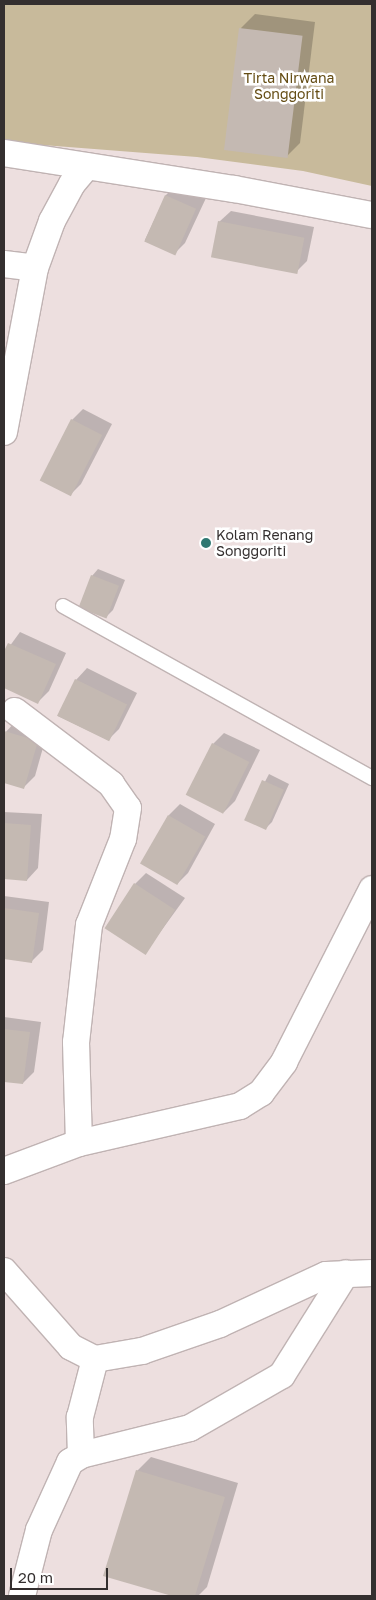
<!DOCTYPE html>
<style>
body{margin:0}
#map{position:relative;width:376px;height:1600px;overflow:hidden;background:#eddfdf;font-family:"Golos Text",sans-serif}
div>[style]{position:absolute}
.green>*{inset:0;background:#c8ba9b}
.shadow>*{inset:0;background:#0003}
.building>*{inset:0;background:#c4b9b2;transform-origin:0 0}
.roads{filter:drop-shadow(1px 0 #c0b3b3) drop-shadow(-1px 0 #c0b3b3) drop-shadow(0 1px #c0b3b3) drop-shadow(0 -1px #c0b3b3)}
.service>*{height:14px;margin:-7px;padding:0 7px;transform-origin:7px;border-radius:7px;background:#fff}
.minor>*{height:26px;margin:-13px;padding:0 13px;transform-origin:13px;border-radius:13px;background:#fff}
.dots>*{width:14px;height:14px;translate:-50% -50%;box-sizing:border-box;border:2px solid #fff;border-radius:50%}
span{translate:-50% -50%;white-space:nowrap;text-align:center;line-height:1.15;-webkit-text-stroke:5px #fff;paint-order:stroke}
.park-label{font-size:14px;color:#644c13}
.poi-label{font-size:14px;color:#342f2f}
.left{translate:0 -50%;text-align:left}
.frame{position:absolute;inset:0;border:5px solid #342f2f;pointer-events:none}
.scale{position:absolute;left:10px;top:1568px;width:98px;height:22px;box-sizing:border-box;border:2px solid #342f2f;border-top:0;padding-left:6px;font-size:15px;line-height:18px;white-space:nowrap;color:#342f2f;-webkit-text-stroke:4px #fff;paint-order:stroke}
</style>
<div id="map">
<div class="green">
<i style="clip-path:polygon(4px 4px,372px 4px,372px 186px,303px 171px,197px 157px,4px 142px)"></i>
</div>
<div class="shadow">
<i style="clip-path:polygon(255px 14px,315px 22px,300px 143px,286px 157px,241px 28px)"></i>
<i style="clip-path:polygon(177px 184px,206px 198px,185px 243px,174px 254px,145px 240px,166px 195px)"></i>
<i style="clip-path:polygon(231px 211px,314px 227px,307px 261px,296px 272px,219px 222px)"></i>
<i style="clip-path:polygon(83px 409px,112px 424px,81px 484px,70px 495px,72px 420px)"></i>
<i style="clip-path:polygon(98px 569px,125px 580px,113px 610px,107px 616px,92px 576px)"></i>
<i style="clip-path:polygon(20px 632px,66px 653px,49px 691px,38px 702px,4px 687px,4px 654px)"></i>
<i style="clip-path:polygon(87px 668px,137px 693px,119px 729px,108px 740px,58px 716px,76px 680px)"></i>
<i style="clip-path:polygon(16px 721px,48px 730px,35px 776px,24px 787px,4px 781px,4px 734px)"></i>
<i style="clip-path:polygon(224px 733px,260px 750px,235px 801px,224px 812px,213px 744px)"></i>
<i style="clip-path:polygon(269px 774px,289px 784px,272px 822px,266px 828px,245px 820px)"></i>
<i style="clip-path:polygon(180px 804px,215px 824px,188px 873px,177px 884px,169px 815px)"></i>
<i style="clip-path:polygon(4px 812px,42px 814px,38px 868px,27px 880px,4px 878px)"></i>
<i style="clip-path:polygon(146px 873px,185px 898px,145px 953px,135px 884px)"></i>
<i style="clip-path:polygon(4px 896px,49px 902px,43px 950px,32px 961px,4px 958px)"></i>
<i style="clip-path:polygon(4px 1017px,41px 1022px,34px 1072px,23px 1083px,4px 1081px)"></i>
<i style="clip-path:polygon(151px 1457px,238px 1483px,207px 1587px,198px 1596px,176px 1596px,105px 1575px,137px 1471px)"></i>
</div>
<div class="building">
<i style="left:239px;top:28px;width:64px;height:123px;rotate:7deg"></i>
<i style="left:165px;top:195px;width:34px;height:51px;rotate:24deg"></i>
<i style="left:218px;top:221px;width:88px;height:37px;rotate:11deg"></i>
<i style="left:71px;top:419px;width:35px;height:69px;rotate:27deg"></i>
<i style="left:91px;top:575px;width:30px;height:35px;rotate:21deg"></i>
<i style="clip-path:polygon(8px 643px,56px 664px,38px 704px,4px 688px,4px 651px)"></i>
<i style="left:75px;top:679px;width:58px;height:41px;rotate:26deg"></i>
<i style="clip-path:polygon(4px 731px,38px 741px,24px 789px,4px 783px)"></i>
<i style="left:212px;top:743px;width:42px;height:58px;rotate:27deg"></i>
<i style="left:262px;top:780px;width:24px;height:44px;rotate:24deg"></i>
<i style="left:168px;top:815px;width:43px;height:56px;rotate:30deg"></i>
<i style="clip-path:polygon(4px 823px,31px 825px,27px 881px,4px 879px)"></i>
<i style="left:134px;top:883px;width:49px;height:54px;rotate:33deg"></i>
<i style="clip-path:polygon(4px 908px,39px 913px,32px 963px,4px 959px)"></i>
<i style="clip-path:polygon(4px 1029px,30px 1032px,23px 1084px,4px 1082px)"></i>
<i style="clip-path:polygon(136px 1470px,225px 1497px,195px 1596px,172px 1596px,103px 1576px)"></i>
</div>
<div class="roads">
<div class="service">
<i style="left:63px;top:606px;width:354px;rotate:29.1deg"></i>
</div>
<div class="minor">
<i style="left:4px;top:153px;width:233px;rotate:8.9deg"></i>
<i style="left:234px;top:189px;width:140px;rotate:10.7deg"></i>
<i style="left:4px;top:264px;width:31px;rotate:7deg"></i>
<i style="left:4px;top:432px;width:167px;rotate:-79.3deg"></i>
<i style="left:35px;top:268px;width:50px;rotate:-70.1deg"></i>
<i style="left:52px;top:221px;width:42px;rotate:-61.6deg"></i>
<i style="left:72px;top:184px;width:23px;rotate:-50deg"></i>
<i style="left:15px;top:711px;width:121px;rotate:37.2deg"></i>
<i style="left:111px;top:784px;width:29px;rotate:55deg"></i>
<i style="left:128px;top:808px;width:31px;rotate:99deg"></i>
<i style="left:123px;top:839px;width:92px;rotate:111.6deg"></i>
<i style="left:89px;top:925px;width:118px;rotate:96.3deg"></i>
<i style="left:76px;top:1042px;width:101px;rotate:88.3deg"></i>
<i style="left:4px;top:1171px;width:80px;rotate:-20.5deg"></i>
<i style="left:79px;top:1143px;width:165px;rotate:-12.9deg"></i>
<i style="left:240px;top:1106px;width:25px;rotate:-32deg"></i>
<i style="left:261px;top:1093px;width:39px;rotate:-53deg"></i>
<i style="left:284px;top:1062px;width:194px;rotate:-63deg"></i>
<i style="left:4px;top:1271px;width:101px;rotate:48.6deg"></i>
<i style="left:71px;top:1347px;width:27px;rotate:27deg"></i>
<i style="left:95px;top:1359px;width:48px;rotate:-9.7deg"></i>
<i style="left:142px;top:1351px;width:83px;rotate:-19.1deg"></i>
<i style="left:220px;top:1324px;width:117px;rotate:-24.8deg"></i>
<i style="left:326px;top:1275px;width:46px;rotate:-2.5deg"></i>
<i style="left:81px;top:1455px;width:112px;rotate:-13.9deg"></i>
<i style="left:190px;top:1428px;width:106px;rotate:-29.9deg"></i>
<i style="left:282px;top:1375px;width:120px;rotate:-57.9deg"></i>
<i style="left:22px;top:1596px;width:68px;rotate:-75.6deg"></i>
<i style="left:39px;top:1530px;width:75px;rotate:-65.5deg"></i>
<i style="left:70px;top:1462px;width:13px;rotate:-32deg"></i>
<i style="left:81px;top:1455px;width:38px;rotate:-92deg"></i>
<i style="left:80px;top:1417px;width:60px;rotate:-75.5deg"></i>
</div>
</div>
<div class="dots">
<i style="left:206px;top:543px;background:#307872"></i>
</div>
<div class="park-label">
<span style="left:289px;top:86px">Tirta Nirwana<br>Songgoriti</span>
</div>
<div class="poi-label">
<span class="left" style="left:216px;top:543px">Kolam Renang<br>Songgoriti</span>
</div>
<div class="frame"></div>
<div class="scale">20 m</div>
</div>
